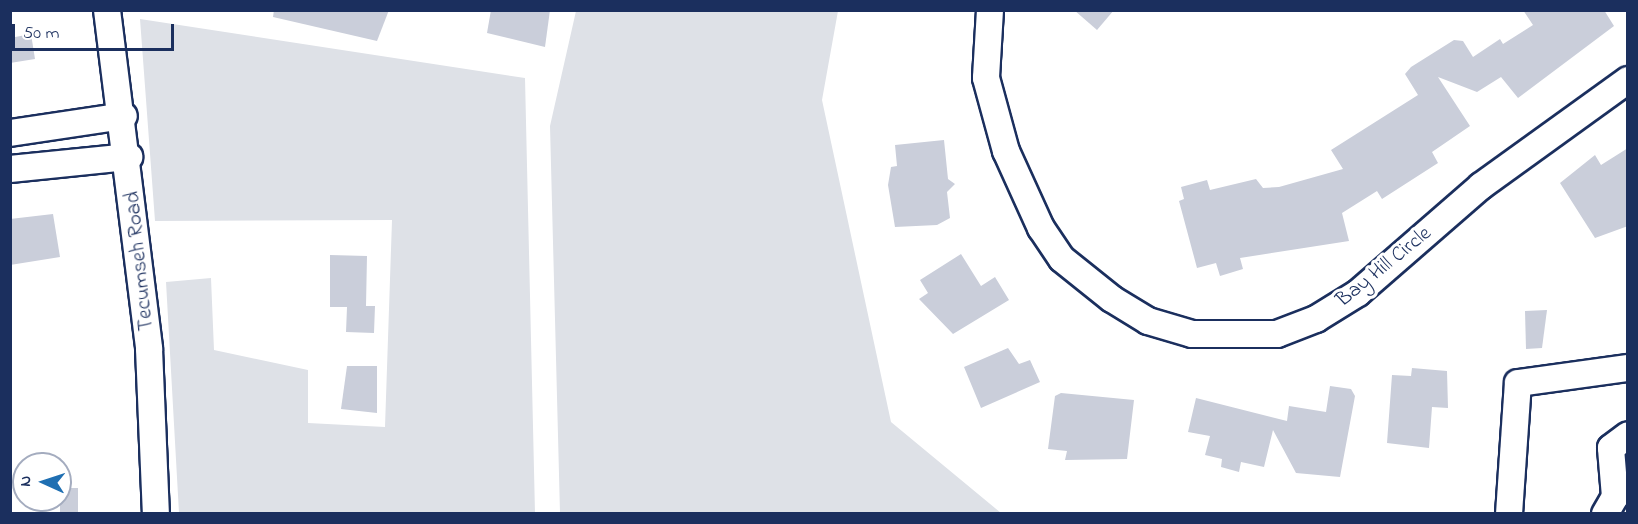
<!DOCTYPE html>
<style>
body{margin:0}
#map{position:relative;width:1638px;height:524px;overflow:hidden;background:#fff;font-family:"Indie Flower",sans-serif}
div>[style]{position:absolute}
.green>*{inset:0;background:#dee1e7}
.building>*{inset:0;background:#caceda;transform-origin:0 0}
.roads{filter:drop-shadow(2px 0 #1b2f5e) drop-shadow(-2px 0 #1b2f5e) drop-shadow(0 2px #1b2f5e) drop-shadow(0 -2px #1b2f5e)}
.minor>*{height:26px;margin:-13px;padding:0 13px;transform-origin:13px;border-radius:13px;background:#fff}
span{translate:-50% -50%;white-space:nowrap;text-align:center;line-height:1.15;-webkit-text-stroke:6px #fff;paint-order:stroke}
.street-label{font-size:21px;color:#1b2f5e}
.frame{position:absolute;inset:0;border:12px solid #1b2f5e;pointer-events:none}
.north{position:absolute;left:12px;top:452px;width:60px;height:60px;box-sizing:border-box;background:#fff;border:2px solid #a4acbf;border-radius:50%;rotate:273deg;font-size:16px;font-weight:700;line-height:24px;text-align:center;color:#1b2f5e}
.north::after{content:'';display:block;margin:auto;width:21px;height:27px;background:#1f6fb2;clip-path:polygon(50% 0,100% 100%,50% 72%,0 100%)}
.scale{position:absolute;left:12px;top:24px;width:162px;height:27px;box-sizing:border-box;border:3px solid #1b2f5e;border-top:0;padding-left:8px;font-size:18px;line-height:21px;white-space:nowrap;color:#1b2f5e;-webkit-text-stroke:4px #fff;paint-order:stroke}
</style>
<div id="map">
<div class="green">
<i style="clip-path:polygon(576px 11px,838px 11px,822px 100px,891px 422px,1001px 513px,560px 513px,550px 126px)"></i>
<i style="clip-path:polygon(140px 19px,525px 78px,535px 513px,179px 513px,166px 282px,211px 278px,214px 350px,308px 370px,308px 423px,385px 427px,392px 220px,155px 221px)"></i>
</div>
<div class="building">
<i style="clip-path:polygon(274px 10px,389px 10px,377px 41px,273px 17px)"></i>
<i style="clip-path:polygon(491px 10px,550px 10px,545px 47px,487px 33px)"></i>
<i style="clip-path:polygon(1074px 10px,1114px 10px,1097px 30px)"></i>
<i style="clip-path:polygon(1523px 10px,1604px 10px,1614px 26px,1518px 98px,1501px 77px,1477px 92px,1438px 77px,1470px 126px,1432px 152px,1438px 163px,1382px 199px,1377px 191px,1342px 213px,1349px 241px,1240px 258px,1243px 269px,1220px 276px,1216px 263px,1197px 268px,1179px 201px,1184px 199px,1181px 187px,1207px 180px,1210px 190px,1256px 179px,1263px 188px,1279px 187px,1343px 169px,1331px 150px,1418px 95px,1405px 74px,1411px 67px,1454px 40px,1463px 41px,1473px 57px,1500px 39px,1503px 44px,1533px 25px)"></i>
<i style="clip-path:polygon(31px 34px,35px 59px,10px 63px,10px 38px)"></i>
<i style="clip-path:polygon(944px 140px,948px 179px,955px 184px,947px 192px,950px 218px,937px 225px,895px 227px,888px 185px,891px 167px,897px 166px,895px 145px)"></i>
<i style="clip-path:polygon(1628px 148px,1628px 226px,1595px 238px,1560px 183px,1595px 155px,1601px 165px)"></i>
<i style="clip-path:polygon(53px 214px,60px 257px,10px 265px,10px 219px)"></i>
<i style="clip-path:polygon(961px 254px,981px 286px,995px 277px,1009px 300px,953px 334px,919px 299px,928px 293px,920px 280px)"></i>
<i style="clip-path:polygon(330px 255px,367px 256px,366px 306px,375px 306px,374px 333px,346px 332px,347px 307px,330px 307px)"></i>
<i style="clip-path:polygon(1547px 310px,1542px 348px,1526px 349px,1525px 311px)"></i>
<i style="clip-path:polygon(1008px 348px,1019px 364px,1030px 360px,1040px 382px,981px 408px,964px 367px)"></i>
<i style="clip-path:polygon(347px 366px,377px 366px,377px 413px,341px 409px)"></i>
<i style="clip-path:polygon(1412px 368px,1447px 371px,1448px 408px,1432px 407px,1429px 448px,1387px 443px,1392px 375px,1411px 376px)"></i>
<i style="clip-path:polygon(1330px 386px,1351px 389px,1355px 396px,1340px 477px,1296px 473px,1273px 430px,1264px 467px,1241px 462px,1239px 472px,1221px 467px,1222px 459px,1205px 455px,1210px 436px,1188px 432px,1196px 398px,1287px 421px,1289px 406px,1326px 412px)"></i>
<i style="clip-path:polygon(1061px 393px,1134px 400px,1127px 459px,1065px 460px,1067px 451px,1048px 449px,1055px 396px)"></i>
<i style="left:60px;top:488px;width:18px;height:25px"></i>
</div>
<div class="roads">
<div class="minor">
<i style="left:107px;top:10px;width:342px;rotate:82.9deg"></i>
<i style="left:149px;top:349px;width:165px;rotate:87.6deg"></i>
<i style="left:990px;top:10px;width:68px;rotate:93.4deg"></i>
<i style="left:986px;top:78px;width:76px;rotate:74.7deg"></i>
<i style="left:1006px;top:151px;width:85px;rotate:65.6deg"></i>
<i style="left:1041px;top:228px;width:37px;rotate:56deg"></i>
<i style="left:1062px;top:259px;width:64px;rotate:38.7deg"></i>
<i style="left:1112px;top:299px;width:42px;rotate:31.4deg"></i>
<i style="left:1148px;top:321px;width:46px;rotate:16.5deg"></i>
<i style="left:1192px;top:334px;width:85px"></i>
<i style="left:1277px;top:334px;width:42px;rotate:-21deg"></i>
<i style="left:1316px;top:319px;width:49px;rotate:-31.8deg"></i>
<i style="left:1358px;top:293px;width:163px;rotate:-41deg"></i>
<i style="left:1481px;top:186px;width:181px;rotate:-35.8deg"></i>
<i style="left:10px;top:133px;width:115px;rotate:-8.5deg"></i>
<i style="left:10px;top:169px;width:120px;rotate:-5.8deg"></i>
<i style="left:1509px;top:514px;width:131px;rotate:-86.1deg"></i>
<i style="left:1518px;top:383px;width:111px;rotate:-7.8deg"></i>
<i style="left:1605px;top:514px;width:20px;rotate:-60deg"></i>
<i style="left:1615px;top:497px;width:49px;rotate:-94.7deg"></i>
<i style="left:1611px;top:448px;width:21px;rotate:-37deg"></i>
</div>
</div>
<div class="street-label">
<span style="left:140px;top:261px;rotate:-96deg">Tecumseh Road</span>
<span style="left:1384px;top:267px;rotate:-39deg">Bay Hill Circle</span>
</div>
<div class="frame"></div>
<div class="north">N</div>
<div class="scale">50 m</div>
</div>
